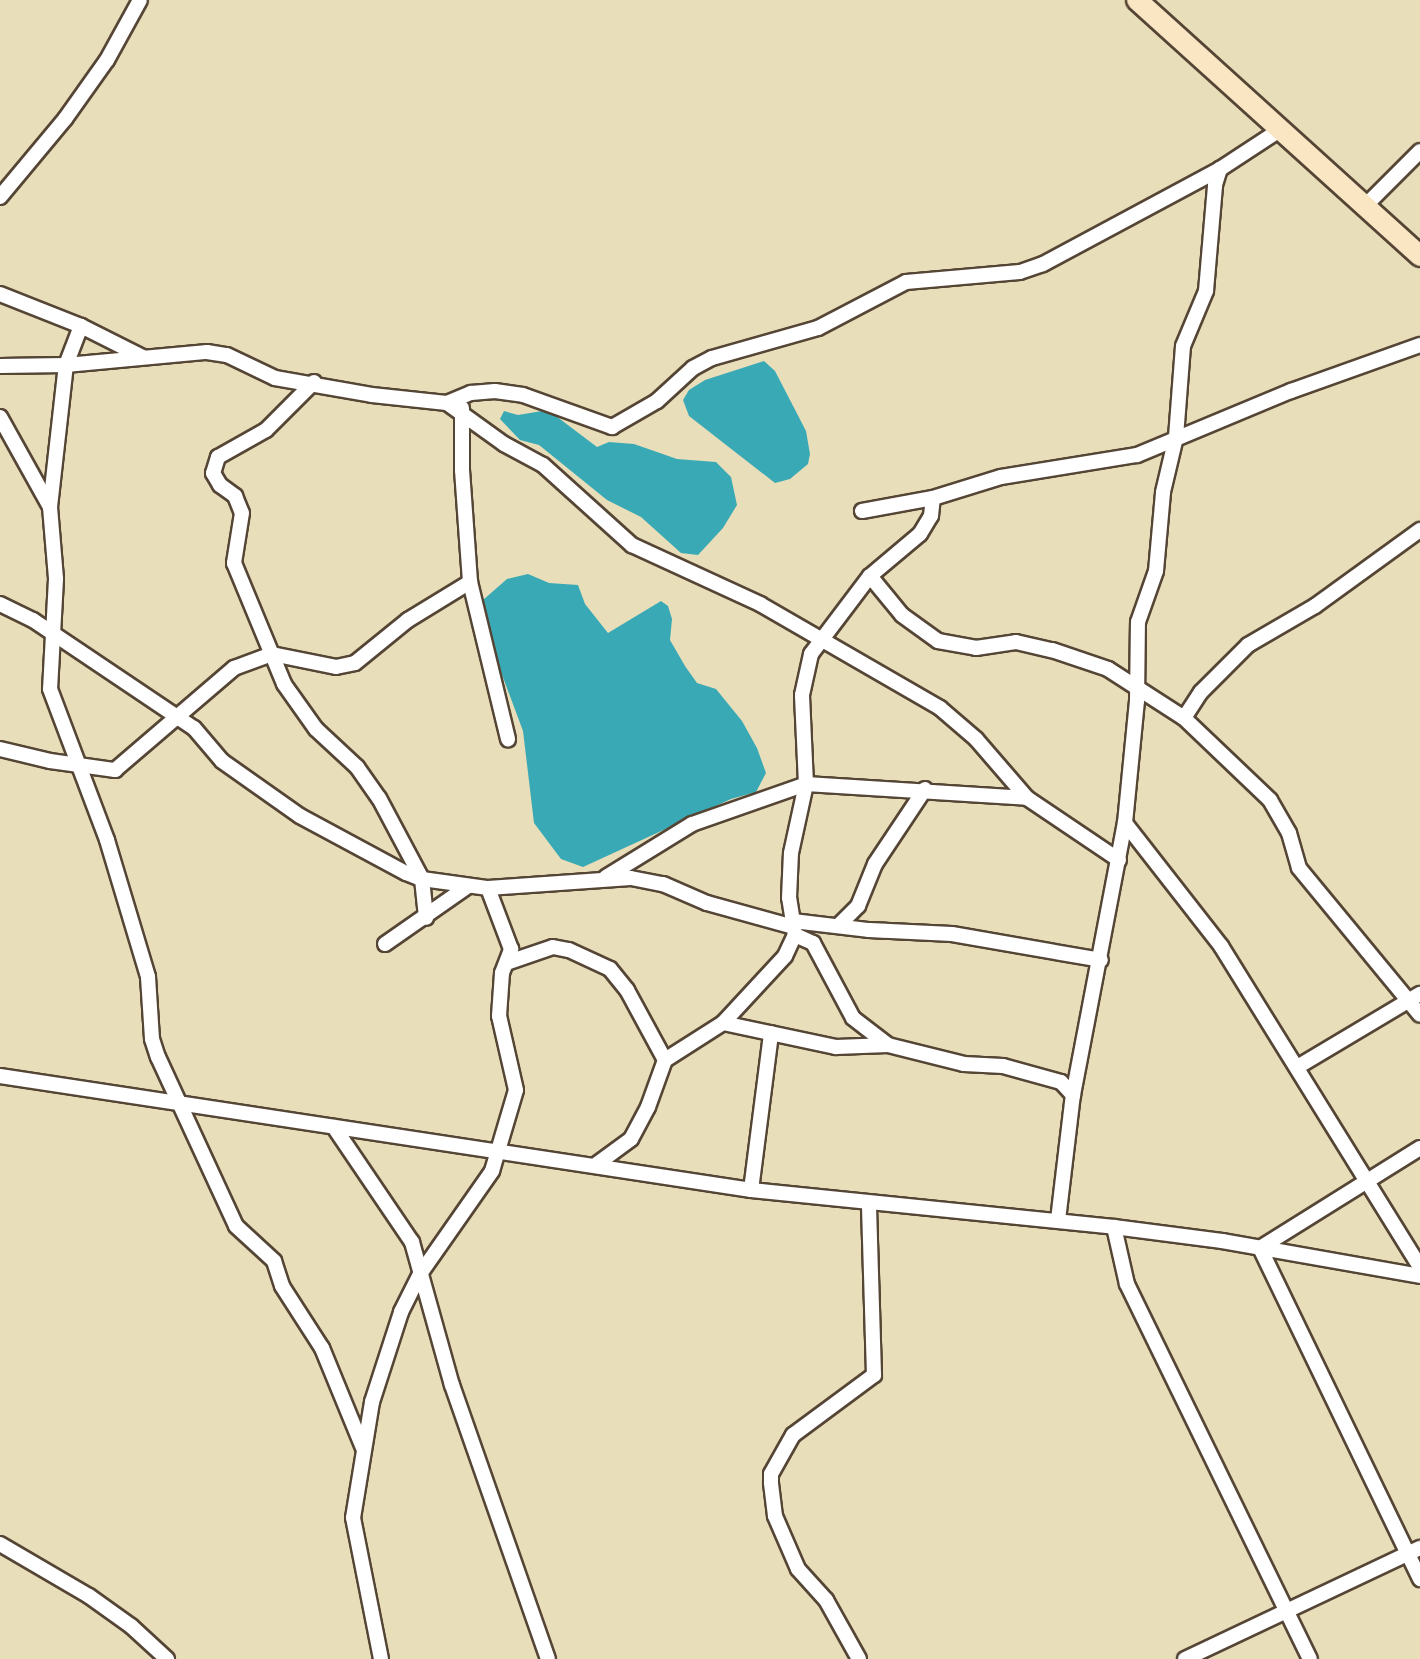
<!DOCTYPE html>
<style>
body{margin:0}
#map{position:relative;width:1420px;height:1659px;overflow:hidden;background:#e9deba;font-family:Mynerve,sans-serif}
div>[style]{position:absolute}
.water>*{inset:0;background:#39aab5}
.roads{filter:drop-shadow(2px 0 #554535) drop-shadow(-2px 0 #554535) drop-shadow(0 2px #554535) drop-shadow(0 -2px #554535)}
.street>*{height:14px;margin:-7px;padding:0 7px;transform-origin:7px;border-radius:7px;background:#fff}
.secondary>*{height:20px;margin:-10px;padding:0 10px;transform-origin:10px;border-radius:10px;background:#fbe6c4}
span{translate:-50% -50%;white-space:nowrap;text-align:center;line-height:1.15;-webkit-text-stroke:5px #f7f3e8;paint-order:stroke}
</style>
<div id="map">
<div class="water">
<i style="clip-path:polygon(764px 361px,775px 371px,806px 431px,810px 454px,808px 464px,790px 479px,775px 483px,689px 416px,683px 400px,689px 390px,705px 380px)"></i>
<i style="clip-path:polygon(548px 410px,597px 447px,609px 442px,634px 444px,677px 459px,716px 462px,731px 477px,737px 505px,723px 528px,698px 555px,681px 553px,641px 517px,607px 500px,539px 445px,520px 440px,500px 419px,504px 411px,518px 415px)"></i>
<i style="clip-path:polygon(528px 574px,549px 583px,578px 585px,585px 604px,608px 633px,661px 601px,668px 606px,672px 619px,670px 640px,685px 666px,697px 683px,716px 689px,742px 721px,757px 748px,766px 773px,756px 792px,731px 799px,583px 867px,561px 859px,534px 823px,523px 731px,479px 613px,483px 600px,507px 579px)"></i>
</div>
<div class="roads">
<div class="street">
<i style="left:0;top:197px;width:102px;rotate:-50.2deg"></i>
<i style="left:65px;top:119px;width:72px;rotate:-54.6deg"></i>
<i style="left:107px;top:60px;width:68px;rotate:-61.2deg"></i>
<i style="left:1364px;top:207px;width:79px;rotate:-45deg"></i>
<i style="left:0;top:294px;width:87px;rotate:21.6deg"></i>
<i style="left:81px;top:326px;width:69px;rotate:26.6deg"></i>
<i style="left:0;top:366px;width:66px;rotate:-0.9deg"></i>
<i style="left:66px;top:365px;width:142px;rotate:-5.3deg"></i>
<i style="left:207px;top:352px;width:20px;rotate:9deg"></i>
<i style="left:227px;top:355px;width:53px;rotate:25.6deg"></i>
<i style="left:275px;top:378px;width:98px;rotate:9.9deg"></i>
<i style="left:372px;top:395px;width:75px;rotate:6.1deg"></i>
<i style="left:447px;top:403px;width:26px;rotate:-23deg"></i>
<i style="left:471px;top:393px;width:24px;rotate:-5deg"></i>
<i style="left:495px;top:391px;width:28px;rotate:8deg"></i>
<i style="left:523px;top:395px;width:95px;rotate:19.8deg"></i>
<i style="left:612px;top:427px;width:52px;rotate:-30deg"></i>
<i style="left:657px;top:401px;width:49px;rotate:-42.5deg"></i>
<i style="left:693px;top:368px;width:21px;rotate:-28deg"></i>
<i style="left:712px;top:358px;width:110px;rotate:-15.8deg"></i>
<i style="left:818px;top:328px;width:99px;rotate:-27.6deg"></i>
<i style="left:906px;top:282px;width:114px;rotate:-5deg"></i>
<i style="left:1020px;top:272px;width:24px;rotate:-19deg"></i>
<i style="left:1043px;top:264px;width:201px;rotate:-28.2deg"></i>
<i style="left:1220px;top:169px;width:69px;rotate:-33.2deg"></i>
<i style="left:314px;top:382px;width:68px;rotate:135deg"></i>
<i style="left:266px;top:430px;width:55px;rotate:150.6deg"></i>
<i style="left:218px;top:457px;width:17px;rotate:107deg"></i>
<i style="left:213px;top:473px;width:14px;rotate:60deg"></i>
<i style="left:220px;top:485px;width:19px;rotate:36deg"></i>
<i style="left:235px;top:496px;width:18px;rotate:68deg"></i>
<i style="left:242px;top:513px;width:51px;rotate:99.1deg"></i>
<i style="left:234px;top:563px;width:131px;rotate:67.5deg"></i>
<i style="left:284px;top:684px;width:55px;rotate:54.6deg"></i>
<i style="left:316px;top:729px;width:56px;rotate:42.8deg"></i>
<i style="left:357px;top:767px;width:38px;rotate:55deg"></i>
<i style="left:379px;top:798px;width:92px;rotate:62deg"></i>
<i style="left:422px;top:879px;width:39px;rotate:84deg"></i>
<i style="left:447px;top:403px;width:70px;rotate:35.7deg"></i>
<i style="left:504px;top:444px;width:44px;rotate:28.3deg"></i>
<i style="left:543px;top:465px;width:120px;rotate:42deg"></i>
<i style="left:632px;top:545px;width:141px;rotate:24.7deg"></i>
<i style="left:760px;top:604px;width:208px;rotate:30deg"></i>
<i style="left:940px;top:708px;width:48px;rotate:40.7deg"></i>
<i style="left:976px;top:739px;width:78px;rotate:49.2deg"></i>
<i style="left:1027px;top:798px;width:111px;rotate:34deg"></i>
<i style="left:462px;top:408px;width:62px;rotate:90deg"></i>
<i style="left:462px;top:470px;width:112px;rotate:85.9deg"></i>
<i style="left:470px;top:582px;width:162px;rotate:76.4deg"></i>
<i style="left:0;top:417px;width:103px;rotate:60.9deg"></i>
<i style="left:50px;top:507px;width:72px;rotate:85.2deg"></i>
<i style="left:56px;top:579px;width:110px;rotate:93.1deg"></i>
<i style="left:50px;top:689px;width:161px;rotate:69.3deg"></i>
<i style="left:107px;top:840px;width:143px;rotate:73.3deg"></i>
<i style="left:148px;top:977px;width:62px;rotate:86.3deg"></i>
<i style="left:152px;top:1039px;width:19px;rotate:72deg"></i>
<i style="left:158px;top:1057px;width:186px;rotate:65.2deg"></i>
<i style="left:236px;top:1226px;width:52px;rotate:42.6deg"></i>
<i style="left:274px;top:1261px;width:26px;rotate:72deg"></i>
<i style="left:282px;top:1286px;width:74px;rotate:57.2deg"></i>
<i style="left:322px;top:1348px;width:108px;rotate:67.7deg"></i>
<i style="left:50px;top:507px;width:143px;rotate:-83.6deg"></i>
<i style="left:66px;top:365px;width:42px;rotate:-69deg"></i>
<i style="left:862px;top:511px;width:72px;rotate:-10.4deg"></i>
<i style="left:933px;top:498px;width:71px;rotate:-17.2deg"></i>
<i style="left:1001px;top:477px;width:138px;rotate:-9.2deg"></i>
<i style="left:1137px;top:455px;width:167px;rotate:-22.6deg"></i>
<i style="left:1291px;top:391px;width:137px;rotate:-19.6deg"></i>
<i style="left:870px;top:576px;width:50px;rotate:50.6deg"></i>
<i style="left:902px;top:615px;width:44px;rotate:35.8deg"></i>
<i style="left:938px;top:641px;width:39px;rotate:10deg"></i>
<i style="left:976px;top:648px;width:40px;rotate:-8.5deg"></i>
<i style="left:1016px;top:642px;width:37px;rotate:13deg"></i>
<i style="left:1052px;top:650px;width:59px;rotate:18.7deg"></i>
<i style="left:1108px;top:669px;width:90px;rotate:32.8deg"></i>
<i style="left:1184px;top:718px;width:119px;rotate:43.6deg"></i>
<i style="left:1270px;top:800px;width:38px;rotate:60deg"></i>
<i style="left:1289px;top:833px;width:36px;rotate:74deg"></i>
<i style="left:1299px;top:868px;width:190px;rotate:50.5deg"></i>
<i style="left:0;top:604px;width:37px;rotate:26deg"></i>
<i style="left:33px;top:620px;width:194px;rotate:33.9deg"></i>
<i style="left:194px;top:728px;width:43px;rotate:49.7deg"></i>
<i style="left:222px;top:761px;width:95px;rotate:35.2deg"></i>
<i style="left:300px;top:816px;width:120px;rotate:28.3deg"></i>
<i style="left:406px;top:873px;width:17px;rotate:21deg"></i>
<i style="left:422px;top:879px;width:67px;rotate:7.8deg"></i>
<i style="left:488px;top:888px;width:143px;rotate:-4deg"></i>
<i style="left:631px;top:878px;width:33px;rotate:11deg"></i>
<i style="left:663px;top:884px;width:48px;rotate:23.4deg"></i>
<i style="left:707px;top:903px;width:90px;rotate:15.4deg"></i>
<i style="left:1184px;top:718px;width:31px;rotate:-57deg"></i>
<i style="left:1201px;top:692px;width:66px;rotate:-45deg"></i>
<i style="left:1248px;top:645px;width:78px;rotate:-30.2deg"></i>
<i style="left:1315px;top:606px;width:130px;rotate:-35.9deg"></i>
<i style="left:0;top:749px;width:51px;rotate:13.5deg"></i>
<i style="left:50px;top:761px;width:66px;rotate:7.9deg"></i>
<i style="left:115px;top:770px;width:157px;rotate:-40.6deg"></i>
<i style="left:234px;top:668px;width:40px;rotate:-20.2deg"></i>
<i style="left:272px;top:654px;width:65px;rotate:11.5deg"></i>
<i style="left:336px;top:667px;width:19px;rotate:-12deg"></i>
<i style="left:355px;top:663px;width:68px;rotate:-39.1deg"></i>
<i style="left:408px;top:620px;width:73px;rotate:-31.5deg"></i>
<i style="left:1125px;top:823px;width:156px;rotate:52deg"></i>
<i style="left:1221px;top:946px;width:378px;rotate:58.2deg"></i>
<i style="left:606px;top:877px;width:101px;rotate:-31.6deg"></i>
<i style="left:692px;top:824px;width:121px;rotate:-19.3deg"></i>
<i style="left:806px;top:784px;width:221px;rotate:3.6deg"></i>
<i style="left:793px;top:921px;width:77px;rotate:6.8deg"></i>
<i style="left:869px;top:930px;width:83px;rotate:2.8deg"></i>
<i style="left:952px;top:934px;width:151px;rotate:9.9deg"></i>
<i style="left:839px;top:925px;width:27px;rotate:-45deg"></i>
<i style="left:858px;top:906px;width:45px;rotate:-68deg"></i>
<i style="left:875px;top:864px;width:90px;rotate:-56.3deg"></i>
<i style="left:795px;top:935px;width:20px;rotate:24deg"></i>
<i style="left:813px;top:943px;width:85px;rotate:61.9deg"></i>
<i style="left:853px;top:1018px;width:44px;rotate:37.6deg"></i>
<i style="left:385px;top:944px;width:101px;rotate:-34.9deg"></i>
<i style="left:509px;top:962px;width:46px;rotate:-18.8deg"></i>
<i style="left:553px;top:947px;width:16px;rotate:11deg"></i>
<i style="left:569px;top:950px;width:45px;rotate:24.9deg"></i>
<i style="left:610px;top:969px;width:27px;rotate:51deg"></i>
<i style="left:627px;top:990px;width:80px;rotate:61.5deg"></i>
<i style="left:723px;top:1023px;width:116px;rotate:12deg"></i>
<i style="left:836px;top:1047px;width:52px;rotate:-2.2deg"></i>
<i style="left:888px;top:1045px;width:78px;rotate:14deg"></i>
<i style="left:964px;top:1064px;width:39px;rotate:3deg"></i>
<i style="left:1003px;top:1066px;width:60px;rotate:15.4deg"></i>
<i style="left:1061px;top:1082px;width:18px;rotate:47deg"></i>
<i style="left:1299px;top:1066px;width:141px;rotate:-30.8deg"></i>
<i style="left:0;top:1076px;width:760px;rotate:8.63deg"></i>
<i style="left:751px;top:1190px;width:365px;rotate:5.8deg"></i>
<i style="left:1114px;top:1227px;width:109px;rotate:7.4deg"></i>
<i style="left:1222px;top:1241px;width:201px;rotate:10deg"></i>
<i style="left:334px;top:1127px;width:139px;rotate:55.9deg"></i>
<i style="left:412px;top:1242px;width:148px;rotate:74.4deg"></i>
<i style="left:452px;top:1385px;width:290px;rotate:70.7deg"></i>
<i style="left:1420px;top:1148px;width:189px;rotate:148deg"></i>
<i style="left:1260px;top:1248px;width:368px;rotate:64.2deg"></i>
<i style="left:597px;top:1164px;width:42px;rotate:-36.3deg"></i>
<i style="left:631px;top:1139px;width:36px;rotate:-62deg"></i>
<i style="left:648px;top:1107px;width:50px;rotate:-70.1deg"></i>
<i style="left:665px;top:1060px;width:69px;rotate:-32.5deg"></i>
<i style="left:723px;top:1023px;width:91px;rotate:-47.2deg"></i>
<i style="left:785px;top:956px;width:23px;rotate:-65deg"></i>
<i style="left:795px;top:935px;width:37px;rotate:-99deg"></i>
<i style="left:789px;top:898px;width:45px;rotate:-87.5deg"></i>
<i style="left:791px;top:853px;width:71px;rotate:-77.7deg"></i>
<i style="left:806px;top:784px;width:89px;rotate:-92.6deg"></i>
<i style="left:802px;top:695px;width:42px;rotate:-77.6deg"></i>
<i style="left:811px;top:654px;width:98px;rotate:-52.9deg"></i>
<i style="left:870px;top:576px;width:65px;rotate:-40deg"></i>
<i style="left:920px;top:534px;width:21px;rotate:-59deg"></i>
<i style="left:931px;top:516px;width:18px;rotate:-84deg"></i>
<i style="left:751px;top:1190px;width:158px;rotate:-82.7deg"></i>
<i style="left:1058px;top:1220px;width:126px;rotate:-83.2deg"></i>
<i style="left:1073px;top:1095px;width:277px;rotate:-79.2deg"></i>
<i style="left:1125px;top:823px;width:123px;rotate:-84.4deg"></i>
<i style="left:1137px;top:701px;width:79px;rotate:-89.3deg"></i>
<i style="left:1138px;top:622px;width:54px;rotate:-70.6deg"></i>
<i style="left:1156px;top:571px;width:79px;rotate:-84.9deg"></i>
<i style="left:1163px;top:492px;width:57px;rotate:-76.7deg"></i>
<i style="left:1176px;top:437px;width:91px;rotate:-85.6deg"></i>
<i style="left:1183px;top:346px;width:60px;rotate:-67.3deg"></i>
<i style="left:1206px;top:291px;width:106px;rotate:-85.1deg"></i>
<i style="left:1215px;top:185px;width:17px;rotate:-73deg"></i>
<i style="left:1114px;top:1227px;width:58px;rotate:77.2deg"></i>
<i style="left:1127px;top:1284px;width:417px;rotate:64deg"></i>
<i style="left:0;top:1544px;width:103px;rotate:30.3deg"></i>
<i style="left:89px;top:1596px;width:52px;rotate:35.5deg"></i>
<i style="left:131px;top:1626px;width:49px;rotate:42.5deg"></i>
<i style="left:381px;top:1659px;width:144px;rotate:-101.2deg"></i>
<i style="left:353px;top:1518px;width:118px;rotate:-80.7deg"></i>
<i style="left:372px;top:1402px;width:95px;rotate:-72.1deg"></i>
<i style="left:401px;top:1312px;width:42px;rotate:-63.4deg"></i>
<i style="left:420px;top:1274px;width:126px;rotate:-55deg"></i>
<i style="left:492px;top:1171px;width:84px;rotate:-73.5deg"></i>
<i style="left:516px;top:1090px;width:76px;rotate:-102.9deg"></i>
<i style="left:499px;top:1016px;width:43px;rotate:-86deg"></i>
<i style="left:502px;top:973px;width:26px;rotate:-69deg"></i>
<i style="left:511px;top:949px;width:65px;rotate:-110.7deg"></i>
<i style="left:859px;top:1659px;width:68px;rotate:-119.2deg"></i>
<i style="left:826px;top:1600px;width:42px;rotate:-132.1deg"></i>
<i style="left:798px;top:1569px;width:58px;rotate:-113.5deg"></i>
<i style="left:775px;top:1516px;width:34px;rotate:-97deg"></i>
<i style="left:771px;top:1482px;width:8px;rotate:-90deg"></i>
<i style="left:771px;top:1474px;width:45px;rotate:-60.6deg"></i>
<i style="left:793px;top:1435px;width:101px;rotate:-36.5deg"></i>
<i style="left:874px;top:1375px;width:171px;rotate:-91.7deg"></i>
<i style="left:1185px;top:1659px;width:260px;rotate:-25.3deg"></i>
</div>
<div class="secondary">
<i style="left:1137px;top:0;width:382px;rotate:42.1deg"></i>
</div>
</div>
</div>
